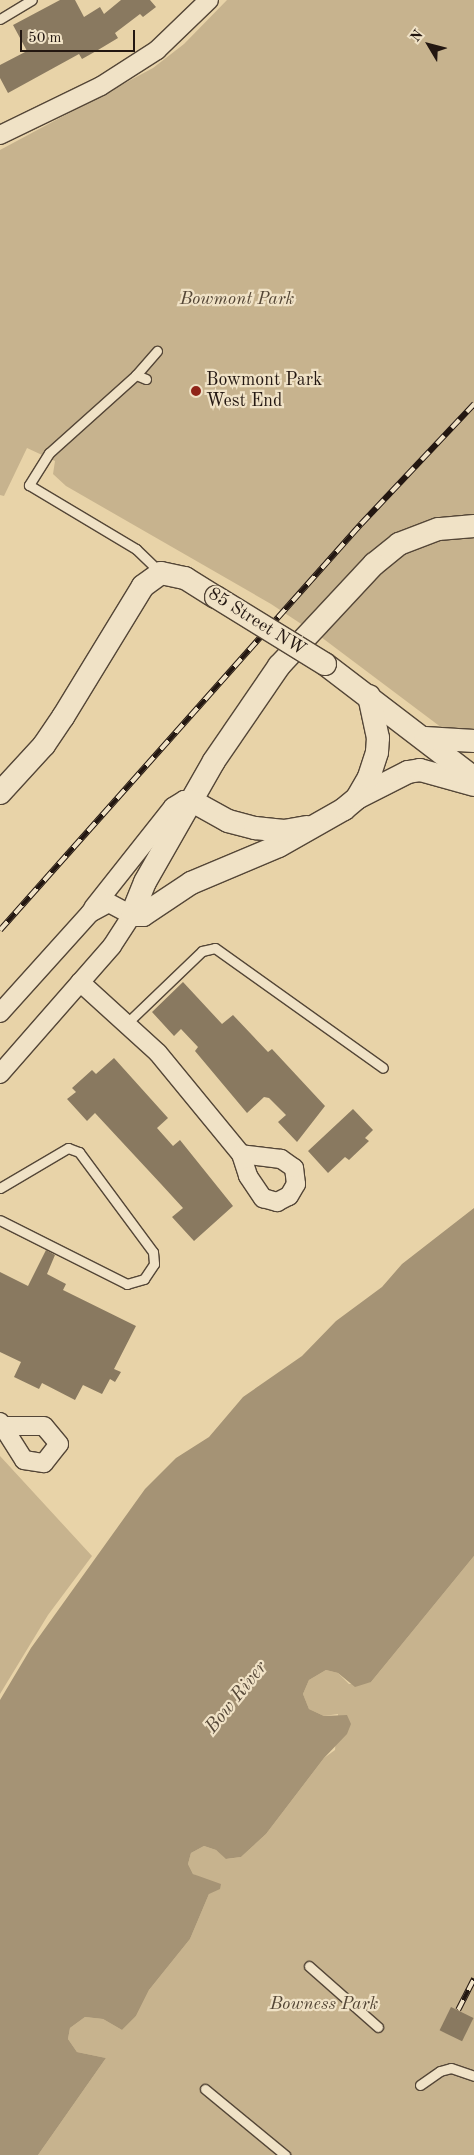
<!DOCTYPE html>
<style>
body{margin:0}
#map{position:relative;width:474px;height:2155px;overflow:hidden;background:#e8d3a8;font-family:"Old Standard TT",serif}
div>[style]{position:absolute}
.green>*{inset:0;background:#c7b38e}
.water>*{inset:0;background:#a59375}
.building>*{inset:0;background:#897960;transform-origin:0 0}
.roads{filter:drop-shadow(1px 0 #544637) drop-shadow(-1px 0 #544637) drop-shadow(0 1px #544637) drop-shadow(0 -1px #544637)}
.service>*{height:9px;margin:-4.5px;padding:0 4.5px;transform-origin:4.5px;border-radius:4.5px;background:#f0e2c6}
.minor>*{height:18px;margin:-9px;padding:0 9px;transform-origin:9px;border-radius:9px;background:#f0e2c6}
.tertiary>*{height:22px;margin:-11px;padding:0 11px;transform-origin:11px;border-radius:11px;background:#f0e2c6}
.rail>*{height:5.5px;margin-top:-2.75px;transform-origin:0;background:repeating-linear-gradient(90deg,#f0e2c6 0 11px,#231711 0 22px);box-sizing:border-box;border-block:1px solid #231711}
.bridges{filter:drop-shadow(1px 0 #544637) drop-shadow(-1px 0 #544637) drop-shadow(0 1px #544637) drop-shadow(0 -1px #544637)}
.tertiary-bridge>*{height:22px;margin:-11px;padding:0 11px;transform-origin:11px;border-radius:11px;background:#f0e2c6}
.dots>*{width:14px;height:14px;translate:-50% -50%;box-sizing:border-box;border:2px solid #f0e2c6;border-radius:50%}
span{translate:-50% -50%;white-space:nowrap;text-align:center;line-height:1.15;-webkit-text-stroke:4.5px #f0e2c6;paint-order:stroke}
.park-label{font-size:18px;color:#544636;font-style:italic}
.poi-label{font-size:18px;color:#231711}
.left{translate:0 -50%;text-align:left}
.street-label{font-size:18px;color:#231711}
.water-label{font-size:19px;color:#574939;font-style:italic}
.north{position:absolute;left:404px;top:20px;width:50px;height:50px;-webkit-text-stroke:4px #f0e2c6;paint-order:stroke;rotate:307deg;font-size:14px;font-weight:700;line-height:20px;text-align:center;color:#231711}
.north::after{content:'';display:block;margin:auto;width:18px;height:22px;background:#231711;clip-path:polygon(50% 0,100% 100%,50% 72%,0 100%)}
.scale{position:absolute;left:20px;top:30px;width:115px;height:22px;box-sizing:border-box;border:2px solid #231711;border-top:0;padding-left:6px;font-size:15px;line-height:18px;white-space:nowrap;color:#231711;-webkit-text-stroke:4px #f0e2c6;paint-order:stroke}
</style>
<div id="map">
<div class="green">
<i style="clip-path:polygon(227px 0,474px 0,474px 752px,321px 637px,271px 604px,66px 486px,53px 474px,55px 461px,27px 448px,4px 496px,0 495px,0 150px,153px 68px,184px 44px)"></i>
<i style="clip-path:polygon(0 1456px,92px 1556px,48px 1615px,0 1694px)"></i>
<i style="clip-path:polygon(474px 1556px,474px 2155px,38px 2155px,106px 2058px,77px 2052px,68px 2039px,70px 2028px,85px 2017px,103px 2019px,122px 2030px,136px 2016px,149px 1990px,190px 1939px,209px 1894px,208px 1882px,193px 1874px,188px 1864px,191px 1853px,204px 1846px,216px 1850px,227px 1859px,241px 1857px,266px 1834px,324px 1758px,335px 1750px,338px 1714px,324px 1716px,309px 1709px,303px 1694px,309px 1680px,326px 1670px,338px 1673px,349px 1684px,371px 1682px)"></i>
</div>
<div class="water">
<i style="clip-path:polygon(474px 1208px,474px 1556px,371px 1682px,355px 1687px,338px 1673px,326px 1670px,309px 1680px,303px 1694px,309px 1709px,324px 1716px,347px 1715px,351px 1724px,347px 1734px,324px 1758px,266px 1834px,241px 1857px,226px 1859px,216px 1850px,204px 1846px,191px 1853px,188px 1864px,193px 1874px,221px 1884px,220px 1889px,209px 1894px,190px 1939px,149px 1990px,136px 2016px,122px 2030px,103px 2019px,85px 2017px,70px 2028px,68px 2039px,77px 2052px,106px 2058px,38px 2155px,0 2155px,0 1700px,31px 1648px,145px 1489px,176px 1458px,209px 1437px,243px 1397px,302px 1356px,336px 1321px,382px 1287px,402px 1264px)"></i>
</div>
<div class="building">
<i style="clip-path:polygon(60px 0,75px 0,84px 17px,100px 7px,104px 14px,121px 0,150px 0,156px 7px,143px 17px,140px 14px,115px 33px,118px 38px,98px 50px,82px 59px,79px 54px,8px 93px,0 78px,0 65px,27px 51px,13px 25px)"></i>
<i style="clip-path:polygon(183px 982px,222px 1024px,233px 1015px,268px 1052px,272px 1049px,325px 1106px,297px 1142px,278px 1122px,286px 1115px,269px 1098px,264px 1097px,247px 1113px,195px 1051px,198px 1047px,181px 1029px,174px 1036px,152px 1012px)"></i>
<i style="clip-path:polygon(114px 1058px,168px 1118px,157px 1128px,173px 1146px,180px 1140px,233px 1206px,194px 1241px,172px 1217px,183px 1208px,161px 1184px,95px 1113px,87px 1121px,67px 1099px,76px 1092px,72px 1088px,92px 1070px,96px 1074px)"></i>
<i style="clip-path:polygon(353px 1109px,373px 1130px,365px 1138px,369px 1141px,349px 1160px,345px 1157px,328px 1173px,308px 1151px)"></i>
<i style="clip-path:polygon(46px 1250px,55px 1255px,47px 1274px,66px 1284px,63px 1290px,136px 1326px,114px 1369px,121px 1372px,115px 1382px,110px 1379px,102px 1394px,83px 1385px,75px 1400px,42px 1383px,39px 1389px,14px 1377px,21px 1362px,0 1352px,0 1272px,28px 1286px)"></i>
<i style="left:451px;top:2007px;width:25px;height:26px;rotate:26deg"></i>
</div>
<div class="roads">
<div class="service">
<i style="left:0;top:19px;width:37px;rotate:-31deg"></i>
<i style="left:136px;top:375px;width:32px;rotate:-49deg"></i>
<i style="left:146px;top:379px;width:11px;rotate:-158deg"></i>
<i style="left:136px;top:375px;width:117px;rotate:138.1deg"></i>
<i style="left:49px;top:453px;width:38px;rotate:122deg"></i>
<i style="left:29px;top:485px;width:125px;rotate:30.9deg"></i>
<i style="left:136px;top:549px;width:35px;rotate:44deg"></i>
<i style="left:126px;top:1024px;width:105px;rotate:-43.8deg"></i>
<i style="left:202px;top:951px;width:13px;rotate:-13deg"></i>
<i style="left:215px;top:948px;width:206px;rotate:35.5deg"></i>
<i style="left:0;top:1188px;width:79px;rotate:-30.5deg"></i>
<i style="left:68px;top:1148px;width:12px;rotate:20deg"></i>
<i style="left:79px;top:1152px;width:124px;rotate:53.5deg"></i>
<i style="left:153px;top:1252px;width:12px;rotate:85deg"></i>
<i style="left:154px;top:1264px;width:18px;rotate:124deg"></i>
<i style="left:144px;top:1279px;width:18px;rotate:164deg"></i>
<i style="left:127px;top:1284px;width:142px;rotate:-153.3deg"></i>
<i style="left:309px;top:1966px;width:92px;rotate:41.5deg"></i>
<i style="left:420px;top:2085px;width:24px;rotate:-35deg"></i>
<i style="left:440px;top:2071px;width:11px;rotate:-15deg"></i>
<i style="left:451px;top:2068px;width:24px;rotate:19deg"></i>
<i style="left:205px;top:2089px;width:104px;rotate:39.5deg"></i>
</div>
<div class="minor">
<i style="left:0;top:135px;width:112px;rotate:-25.9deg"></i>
<i style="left:101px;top:86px;width:67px;rotate:-32.7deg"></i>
<i style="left:157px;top:50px;width:72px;rotate:-43.9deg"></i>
<i style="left:93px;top:908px;width:129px;rotate:-51.6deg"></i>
<i style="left:173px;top:807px;width:13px;rotate:-32deg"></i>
<i style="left:184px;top:800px;width:8px;rotate:7deg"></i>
<i style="left:80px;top:982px;width:105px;rotate:42.3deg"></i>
<i style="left:158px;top:1053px;width:131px;rotate:50.6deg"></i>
<i style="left:241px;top:1154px;width:23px;rotate:72deg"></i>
<i style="left:248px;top:1176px;width:27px;rotate:56deg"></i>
<i style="left:263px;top:1198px;width:15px;rotate:16deg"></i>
<i style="left:277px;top:1202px;width:13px;rotate:-27deg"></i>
<i style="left:289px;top:1196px;width:14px;rotate:-60deg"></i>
<i style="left:296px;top:1184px;width:16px;rotate:-97deg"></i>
<i style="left:294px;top:1168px;width:16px;rotate:-145deg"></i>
<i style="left:281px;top:1159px;width:40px;rotate:-172.9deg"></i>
<i style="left:0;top:1013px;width:135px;rotate:-48deg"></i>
<i style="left:90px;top:913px;width:21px;rotate:-28deg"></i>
<i style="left:109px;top:903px;width:26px;rotate:28deg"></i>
<i style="left:132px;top:915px;width:37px;rotate:123deg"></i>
<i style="left:112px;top:946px;width:170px;rotate:131.2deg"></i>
<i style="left:0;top:1422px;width:45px;rotate:57.7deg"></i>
<i style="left:24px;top:1460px;width:20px;rotate:9deg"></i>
<i style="left:44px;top:1463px;width:24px;rotate:-52deg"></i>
<i style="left:59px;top:1444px;width:23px;rotate:-130deg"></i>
<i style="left:44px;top:1426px;width:38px;rotate:180deg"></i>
</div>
<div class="tertiary">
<i style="left:474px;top:526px;width:36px;rotate:175deg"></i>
<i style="left:438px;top:529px;width:42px;rotate:159deg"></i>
<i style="left:399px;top:544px;width:32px;rotate:141deg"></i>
<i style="left:374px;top:564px;width:139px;rotate:133deg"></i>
<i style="left:279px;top:666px;width:115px;rotate:124.4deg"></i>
<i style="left:214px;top:761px;width:139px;rotate:119.7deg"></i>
<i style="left:145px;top:882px;width:35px;rotate:112deg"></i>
<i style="left:132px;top:915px;width:11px"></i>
<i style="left:143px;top:915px;width:58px;rotate:-33.7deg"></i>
<i style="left:191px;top:883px;width:95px;rotate:-22.8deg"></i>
<i style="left:279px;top:846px;width:75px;rotate:-29.6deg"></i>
<i style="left:344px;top:809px;width:17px;rotate:-40deg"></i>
<i style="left:357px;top:798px;width:57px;rotate:-27deg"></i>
<i style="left:408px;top:772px;width:12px;rotate:-9deg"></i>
<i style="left:420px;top:770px;width:56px;rotate:15.5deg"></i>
<i style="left:325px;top:664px;width:188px;rotate:37.4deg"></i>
<i style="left:425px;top:738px;width:49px;rotate:3.5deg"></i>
<i style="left:0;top:793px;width:65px;rotate:-47.5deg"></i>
<i style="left:44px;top:745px;width:34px;rotate:-56deg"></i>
<i style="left:63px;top:717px;width:153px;rotate:-58.6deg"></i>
<i style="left:143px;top:586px;width:22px;rotate:-36deg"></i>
<i style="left:161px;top:573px;width:25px;rotate:12deg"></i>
<i style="left:185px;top:578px;width:36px;rotate:32deg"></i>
<i style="left:357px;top:798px;width:24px;rotate:-60deg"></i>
<i style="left:369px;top:777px;width:26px;rotate:-72deg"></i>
<i style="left:377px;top:752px;width:14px;rotate:-86deg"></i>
<i style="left:378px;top:738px;width:43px;rotate:-102.1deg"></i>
<i style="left:192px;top:801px;width:41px;rotate:29.1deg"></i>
<i style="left:228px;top:821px;width:28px;rotate:15deg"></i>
<i style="left:255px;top:828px;width:29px;rotate:6deg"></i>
<i style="left:284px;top:831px;width:23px;rotate:-10deg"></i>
</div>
</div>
<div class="rail">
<i style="left:0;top:930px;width:543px;rotate:-48.36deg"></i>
<i style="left:361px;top:524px;width:165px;rotate:-46.7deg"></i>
<i style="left:458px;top:2010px;width:35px;rotate:-63deg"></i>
</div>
<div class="bridges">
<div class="tertiary-bridge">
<i style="left:216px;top:597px;width:128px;rotate:31.6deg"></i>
</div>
</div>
<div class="dots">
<i style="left:196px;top:391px;background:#8f2418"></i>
</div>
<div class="park-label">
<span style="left:237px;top:299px">Bowmont Park</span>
<span style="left:324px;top:2004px">Bowness Park</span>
</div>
<div class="poi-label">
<span class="left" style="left:206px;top:391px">Bowmont Park<br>West End</span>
</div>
<div class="street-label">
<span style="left:257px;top:622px;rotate:32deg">85 Street NW</span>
</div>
<div class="water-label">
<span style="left:237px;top:1698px;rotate:-51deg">Bow River</span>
</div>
<div class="north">N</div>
<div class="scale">50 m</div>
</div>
